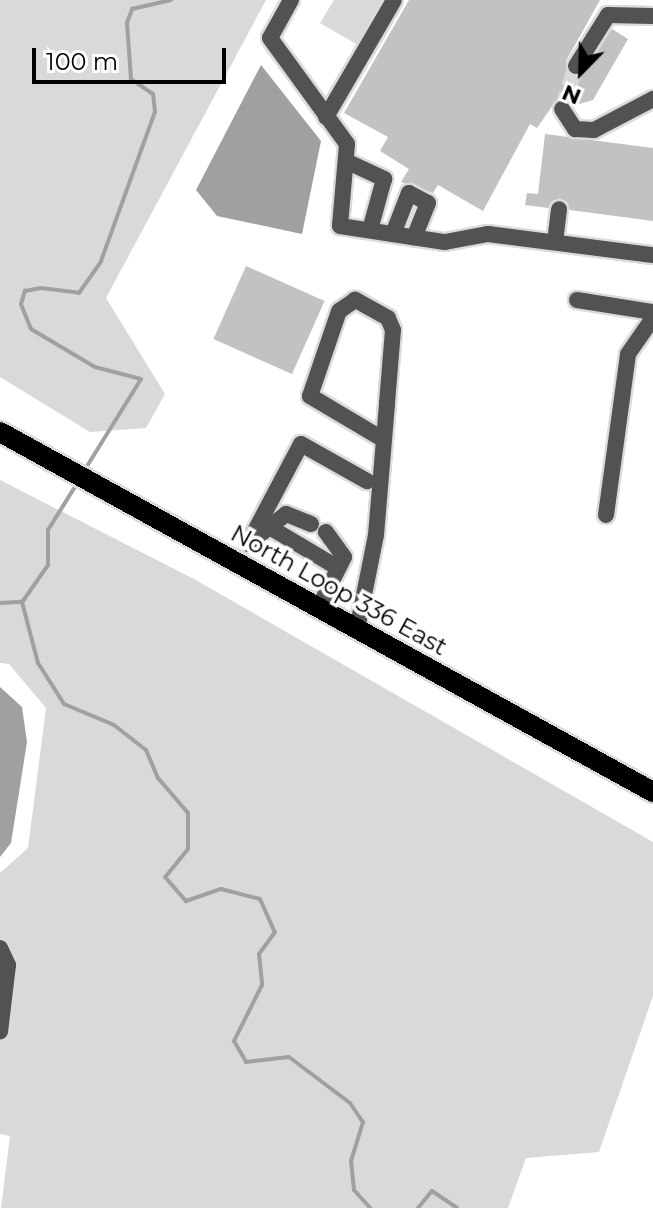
<!DOCTYPE html>
<style>
body{margin:0}
#map{position:relative;width:653px;height:1208px;overflow:hidden;background:#fff;font-family:Montserrat,sans-serif}
div>[style]{position:absolute}
.green>*{inset:0;background:#d9d9d9}
.water>*{inset:0;background:#a0a0a0}
.stream>*{height:4px;margin:-2px;padding:0 2px;transform-origin:2px;border-radius:2px;background:#a0a0a0}
.building>*{inset:0;background:#c2c2c2;transform-origin:0 0}
.minor-tunnel>*{height:16px;margin-top:-8px;transform-origin:0;background:repeating-linear-gradient(90deg,#d9d9d9 0 16px,transparent 0 24px)}
.roads{filter:drop-shadow(2px 0 #dbdbdb) drop-shadow(-2px 0 #dbdbdb) drop-shadow(0 2px #dbdbdb) drop-shadow(0 -2px #dbdbdb)}
.minor>*{height:16px;margin:-8px;padding:0 8px;transform-origin:8px;border-radius:8px;background:#525252}
.major>*{height:20px;margin:-10px;padding:0 10px;transform-origin:10px;border-radius:10px;background:#000}
span{translate:-50% -50%;white-space:nowrap;text-align:center;line-height:1.15;-webkit-text-stroke:7px #fff;paint-order:stroke}
.street-label{font-size:24px;color:#000}
.north{position:absolute;left:541px;top:32px;width:80px;height:80px;-webkit-text-stroke:6px #fff;paint-order:stroke;rotate:203deg;font-size:22px;font-weight:700;line-height:32px;text-align:center;color:#000}
.north::after{content:'';display:block;margin:auto;width:28px;height:36px;background:#000;clip-path:polygon(50% 0,100% 100%,50% 72%,0 100%)}
.scale{position:absolute;left:32px;top:48px;width:194px;height:36px;box-sizing:border-box;border:4px solid #000;border-top:0;padding-left:10px;font-size:24px;line-height:28px;white-space:nowrap;color:#000;-webkit-text-stroke:6px #fff;paint-order:stroke}
</style>
<div id="map">
<div class="green">
<i style="clip-path:polygon(0 0,266px 0,106px 298px,165px 394px,146px 428px,90px 432px,0 377px)"></i>
<i style="clip-path:polygon(334px 0,384px 0,358px 45px,320px 23px)"></i>
<i style="clip-path:polygon(0 480px,194px 579px,653px 842px,653px 996px,599px 1152px,526px 1158px,508px 1208px,1px 1208px,10px 1136px,0 1134px,0 873px,28px 848px,46px 708px,9px 664px,0 663px)"></i>
</div>
<div class="water">
<i style="clip-path:polygon(261px 65px,321px 141px,302px 234px,217px 216px,196px 190px)"></i>
<i style="clip-path:polygon(0 687px,22px 707px,27px 742px,11px 843px,0 857px)"></i>
</div>
<div class="stream">
<i style="left:84px;top:471px;width:108px;rotate:-58.2deg"></i>
<i style="left:141px;top:379px;width:48px;rotate:-165.4deg"></i>
<i style="left:95px;top:367px;width:74px;rotate:-149.3deg"></i>
<i style="left:31px;top:329px;width:27px;rotate:-112deg"></i>
<i style="left:21px;top:304px;width:14px;rotate:-73deg"></i>
<i style="left:25px;top:291px;width:16px;rotate:-11deg"></i>
<i style="left:41px;top:288px;width:38px;rotate:7deg"></i>
<i style="left:79px;top:293px;width:39px;rotate:-55deg"></i>
<i style="left:101px;top:261px;width:158px;rotate:-70.1deg"></i>
<i style="left:155px;top:112px;width:18px;rotate:-96deg"></i>
<i style="left:153px;top:94px;width:27px;rotate:-146deg"></i>
<i style="left:131px;top:79px;width:56px;rotate:-94.1deg"></i>
<i style="left:127px;top:23px;width:15px;rotate:-70deg"></i>
<i style="left:132px;top:9px;width:40px;rotate:-13deg"></i>
<i style="left:23px;top:601px;width:44px;rotate:-55.2deg"></i>
<i style="left:48px;top:565px;width:35px;rotate:-90deg"></i>
<i style="left:48px;top:530px;width:57px;rotate:-58deg"></i>
<i style="left:22px;top:602px;width:63px;rotate:75.3deg"></i>
<i style="left:38px;top:663px;width:49px;rotate:57.6deg"></i>
<i style="left:64px;top:704px;width:54px;rotate:22.8deg"></i>
<i style="left:114px;top:725px;width:41px;rotate:38deg"></i>
<i style="left:146px;top:750px;width:30px;rotate:67deg"></i>
<i style="left:158px;top:778px;width:46px;rotate:49.4deg"></i>
<i style="left:188px;top:813px;width:36px;rotate:90deg"></i>
<i style="left:188px;top:849px;width:36px;rotate:129deg"></i>
<i style="left:165px;top:877px;width:32px;rotate:49deg"></i>
<i style="left:186px;top:901px;width:37px;rotate:-19deg"></i>
<i style="left:221px;top:889px;width:40px;rotate:14.4deg"></i>
<i style="left:260px;top:899px;width:36px;rotate:66deg"></i>
<i style="left:275px;top:932px;width:27px;rotate:126deg"></i>
<i style="left:259px;top:954px;width:31px;rotate:84deg"></i>
<i style="left:262px;top:985px;width:63px;rotate:116.6deg"></i>
<i style="left:234px;top:1041px;width:24px;rotate:60deg"></i>
<i style="left:246px;top:1062px;width:43px;rotate:-6.6deg"></i>
<i style="left:289px;top:1057px;width:76px;rotate:37deg"></i>
<i style="left:350px;top:1103px;width:23px;rotate:56deg"></i>
<i style="left:363px;top:1122px;width:41px;rotate:107.1deg"></i>
<i style="left:351px;top:1161px;width:29px;rotate:84deg"></i>
<i style="left:354px;top:1190px;width:24px;rotate:48deg"></i>
<i style="left:0;top:603px;width:22px;rotate:-3deg"></i>
<i style="left:418px;top:1208px;width:22px;rotate:-51deg"></i>
<i style="left:432px;top:1191px;width:30px;rotate:34deg"></i>
</div>
<div class="building">
<i style="clip-path:polygon(409px 0,600px 0,566px 61px,575px 77px,612px 29px,628px 39px,593px 100px,573px 106px,557px 99px,537px 128px,530px 124px,483px 211px,438px 185px,433px 193px,401px 182px,409px 169px,380px 151px,388px 137px,344px 113px)"></i>
<i style="clip-path:polygon(545px 134px,653px 148px,653px 221px,570px 210px,560px 198px,548px 208px,525px 205px,527px 193px,538px 194px)"></i>
<i style="left:246px;top:266px;width:86px;height:80px;rotate:24deg"></i>
</div>
<div class="minor-tunnel">
<i style="left:562px;top:109px;width:45px;rotate:-72deg"></i>
</div>
<div class="roads">
<div class="minor">
<i style="left:291px;top:0;width:43px;rotate:118.9deg"></i>
<i style="left:270px;top:38px;width:131px;rotate:54deg"></i>
<i style="left:347px;top:144px;width:82px;rotate:94.9deg"></i>
<i style="left:340px;top:226px;width:106px;rotate:8.7deg"></i>
<i style="left:445px;top:242px;width:44px;rotate:-10.5deg"></i>
<i style="left:488px;top:234px;width:166px;rotate:7.3deg"></i>
<i style="left:576px;top:66px;width:60px;rotate:-57.9deg"></i>
<i style="left:608px;top:15px;width:45px;rotate:1.3deg"></i>
<i style="left:562px;top:109px;width:24px;rotate:57deg"></i>
<i style="left:575px;top:129px;width:19px;rotate:3deg"></i>
<i style="left:594px;top:130px;width:67px;rotate:-27.7deg"></i>
<i style="left:326px;top:117px;width:135px;rotate:-59.8deg"></i>
<i style="left:350px;top:163px;width:38px;rotate:25deg"></i>
<i style="left:384px;top:179px;width:53px;rotate:105.4deg"></i>
<i style="left:393px;top:234px;width:44px;rotate:-68.7deg"></i>
<i style="left:409px;top:193px;width:21px;rotate:28deg"></i>
<i style="left:428px;top:203px;width:37px;rotate:112deg"></i>
<i style="left:555px;top:242px;width:33px;rotate:-83deg"></i>
<i style="left:577px;top:300px;width:77px;rotate:9deg"></i>
<i style="left:606px;top:515px;width:162px;rotate:-82.2deg"></i>
<i style="left:628px;top:354px;width:44px;rotate:-55.2deg"></i>
<i style="left:311px;top:524px;width:27px;rotate:-158deg"></i>
<i style="left:286px;top:514px;width:48px;rotate:141.7deg"></i>
<i style="left:248px;top:544px;width:113px;rotate:-62.1deg"></i>
<i style="left:301px;top:444px;width:76px;rotate:29.3deg"></i>
<i style="left:271px;top:528px;width:78px;rotate:30.8deg"></i>
<i style="left:318px;top:609px;width:58px;rotate:-63.4deg"></i>
<i style="left:344px;top:557px;width:31px;rotate:-126deg"></i>
<i style="left:357px;top:630px;width:97px;rotate:-78.7deg"></i>
<i style="left:376px;top:535px;width:132px;rotate:-85.2deg"></i>
<i style="left:387px;top:403px;width:73px;rotate:-85.3deg"></i>
<i style="left:393px;top:330px;width:13px;rotate:-113deg"></i>
<i style="left:388px;top:318px;width:38px;rotate:-151deg"></i>
<i style="left:355px;top:300px;width:19px;rotate:145deg"></i>
<i style="left:339px;top:311px;width:90px;rotate:108.8deg"></i>
<i style="left:310px;top:396px;width:86px;rotate:30.7deg"></i>
<i style="left:0;top:948px;width:19px;rotate:65deg"></i>
<i style="left:8px;top:965px;width:67px;rotate:96.8deg"></i>
</div>
<div class="major">
<i style="left:0;top:432px;width:746px;rotate:28.87deg"></i>
</div>
</div>
<div class="street-label">
<span style="left:339px;top:590px;rotate:29deg">North Loop 336 East</span>
</div>
<div class="north">N</div>
<div class="scale">100 m</div>
</div>
